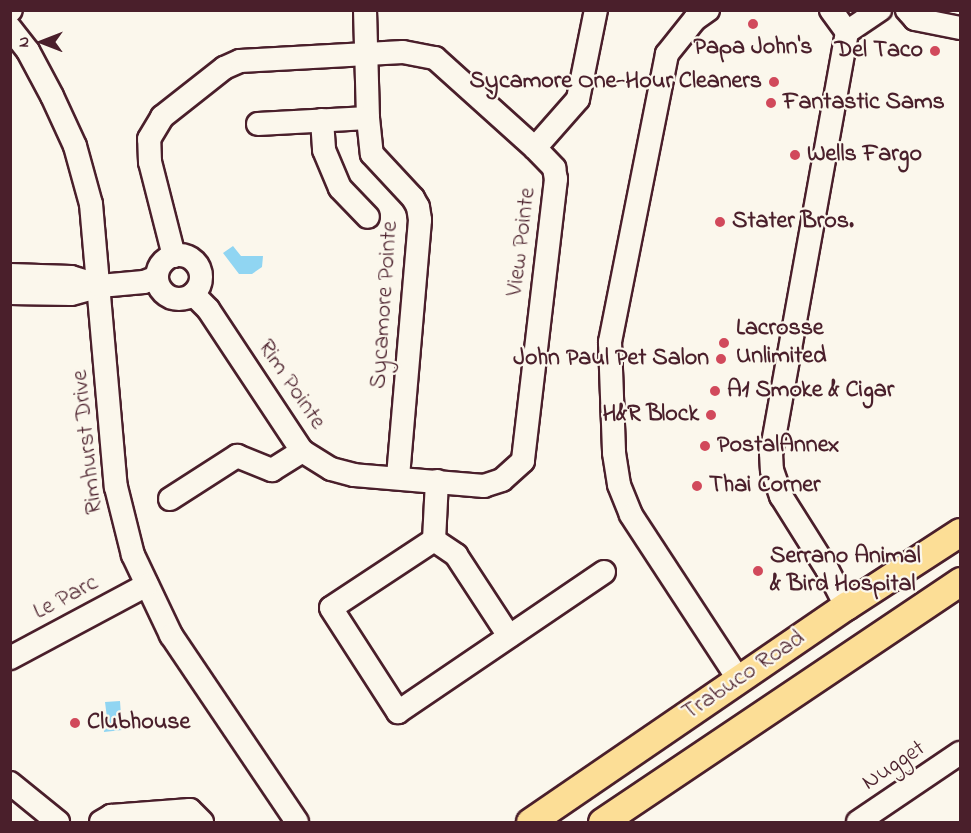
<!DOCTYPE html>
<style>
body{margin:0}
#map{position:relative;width:971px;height:833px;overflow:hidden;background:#fbf7ec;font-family:"Indie Flower",sans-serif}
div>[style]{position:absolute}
.water>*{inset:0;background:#90d5f2}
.roads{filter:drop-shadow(2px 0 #4a1f2b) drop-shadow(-2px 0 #4a1f2b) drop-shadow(0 2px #4a1f2b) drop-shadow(0 -2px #4a1f2b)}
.minor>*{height:22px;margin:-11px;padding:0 11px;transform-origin:11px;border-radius:11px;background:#fbf7ec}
.minor>.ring{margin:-11px;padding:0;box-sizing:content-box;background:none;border:22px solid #fbf7ec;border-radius:50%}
.major>*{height:27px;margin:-13.5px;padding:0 13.5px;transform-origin:13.5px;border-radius:13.5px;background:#fcde96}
.dots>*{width:16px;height:16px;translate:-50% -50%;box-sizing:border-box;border:3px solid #fbf7ec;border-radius:50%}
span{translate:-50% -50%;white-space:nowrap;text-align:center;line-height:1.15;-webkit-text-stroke:4.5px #fbf7ec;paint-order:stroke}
.poi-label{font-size:24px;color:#4a1f2b;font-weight:700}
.right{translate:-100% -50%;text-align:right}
.left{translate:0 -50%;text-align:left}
.street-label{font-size:24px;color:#4a1f2b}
.frame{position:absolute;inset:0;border:12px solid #4a1f2b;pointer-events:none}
.north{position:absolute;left:12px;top:12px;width:60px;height:60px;-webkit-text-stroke:4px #fbf7ec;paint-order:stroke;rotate:270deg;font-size:16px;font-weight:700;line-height:24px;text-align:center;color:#4a1f2b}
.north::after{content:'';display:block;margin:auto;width:21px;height:27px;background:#4a1f2b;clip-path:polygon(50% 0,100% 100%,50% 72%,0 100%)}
</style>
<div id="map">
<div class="water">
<i style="clip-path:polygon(233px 246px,241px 256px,263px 256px,262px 267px,252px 274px,239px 274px,223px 253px)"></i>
<i style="clip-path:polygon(120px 701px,122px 730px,104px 732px,103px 721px,107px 718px,105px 702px)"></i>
</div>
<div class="roads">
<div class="minor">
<i style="left:365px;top:10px;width:108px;rotate:88.4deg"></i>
<i style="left:368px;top:118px;width:36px;rotate:84deg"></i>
<i style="left:372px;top:154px;width:60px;rotate:47deg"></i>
<i style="left:413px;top:198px;width:10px;rotate:61deg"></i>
<i style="left:418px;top:207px;width:13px;rotate:81deg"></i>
<i style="left:420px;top:220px;width:259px;rotate:94.9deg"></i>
<i style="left:708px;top:10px;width:16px;rotate:145deg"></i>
<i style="left:695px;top:19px;width:45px;rotate:128.7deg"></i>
<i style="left:667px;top:54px;width:294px;rotate:101.2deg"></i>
<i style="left:610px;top:342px;width:111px;rotate:87.9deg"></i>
<i style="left:614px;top:453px;width:32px;rotate:81deg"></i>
<i style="left:619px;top:485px;width:32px;rotate:68deg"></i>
<i style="left:631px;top:515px;width:197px;rotate:56.8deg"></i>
<i style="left:831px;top:10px;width:27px;rotate:54deg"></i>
<i style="left:847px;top:32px;width:428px;rotate:100.2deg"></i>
<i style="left:771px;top:453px;width:17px;rotate:87deg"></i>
<i style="left:772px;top:470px;width:28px;rotate:71deg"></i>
<i style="left:781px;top:496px;width:86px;rotate:57.8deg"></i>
<i style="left:827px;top:569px;width:42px;rotate:62.8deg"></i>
<i style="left:907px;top:10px;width:12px;rotate:48deg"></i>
<i style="left:915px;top:19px;width:46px;rotate:11.3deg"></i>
<i style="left:10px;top:11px;width:1px;rotate:-45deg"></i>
<i style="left:10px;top:28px;width:29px;rotate:52deg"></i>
<i style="left:28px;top:51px;width:51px;rotate:61.9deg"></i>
<i style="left:52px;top:96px;width:55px;rotate:65.3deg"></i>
<i style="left:75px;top:146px;width:60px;rotate:74.6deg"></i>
<i style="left:91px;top:204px;width:284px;rotate:85deg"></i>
<i style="left:116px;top:487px;width:70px;rotate:76deg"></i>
<i style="left:133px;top:555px;width:89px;rotate:64.6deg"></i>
<i style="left:171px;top:635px;width:225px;rotate:56deg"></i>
<i style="left:847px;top:32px;width:40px;rotate:-34deg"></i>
<i style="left:322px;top:120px;width:30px;rotate:86deg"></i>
<i style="left:324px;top:150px;width:41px;rotate:67.2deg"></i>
<i style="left:340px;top:188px;width:40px;rotate:46deg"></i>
<i style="left:258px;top:124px;width:110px;rotate:-3.1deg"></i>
<i style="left:535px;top:148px;width:65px;rotate:-48.7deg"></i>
<i style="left:578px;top:99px;width:91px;rotate:-78.6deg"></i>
<i class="ring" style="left:157px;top:255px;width:22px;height:22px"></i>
<i style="left:174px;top:256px;width:97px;rotate:-104.3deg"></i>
<i style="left:150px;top:162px;width:23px;rotate:-92deg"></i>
<i style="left:149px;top:139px;width:26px;rotate:-59deg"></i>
<i style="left:162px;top:117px;width:79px;rotate:-38.3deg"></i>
<i style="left:224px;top:68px;width:17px;rotate:-24deg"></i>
<i style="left:240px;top:61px;width:163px;rotate:-3.2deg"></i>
<i style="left:403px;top:52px;width:33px;rotate:11deg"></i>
<i style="left:435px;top:58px;width:135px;rotate:42deg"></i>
<i style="left:535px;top:148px;width:28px;rotate:46deg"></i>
<i style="left:554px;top:168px;width:11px;rotate:80deg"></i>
<i style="left:556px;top:179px;width:284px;rotate:96.7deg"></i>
<i style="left:523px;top:461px;width:28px;rotate:138deg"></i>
<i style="left:502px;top:480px;width:19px;rotate:162deg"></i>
<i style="left:484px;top:486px;width:130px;rotate:-175.2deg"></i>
<i style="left:354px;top:475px;width:24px;rotate:-165deg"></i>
<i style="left:331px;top:469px;width:34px;rotate:-148deg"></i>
<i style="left:302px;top:451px;width:170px;rotate:-123.5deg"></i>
<i style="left:208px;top:309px;width:21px;rotate:-135deg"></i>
<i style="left:10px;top:275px;width:61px;rotate:1.9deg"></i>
<i style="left:71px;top:277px;width:30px;rotate:17deg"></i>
<i style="left:10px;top:293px;width:61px;rotate:0.9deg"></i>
<i style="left:71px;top:294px;width:30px;rotate:-15deg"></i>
<i style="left:100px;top:286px;width:44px;rotate:-5.2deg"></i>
<i style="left:144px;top:282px;width:14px;rotate:-21deg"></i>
<i style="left:437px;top:481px;width:59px;rotate:92.9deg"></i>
<i style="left:434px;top:540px;width:123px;rotate:146.6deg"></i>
<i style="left:331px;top:608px;width:124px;rotate:57.2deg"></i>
<i style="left:398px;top:712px;width:249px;rotate:-34.2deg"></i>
<i style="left:170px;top:499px;width:80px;rotate:-32.7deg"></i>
<i style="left:237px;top:456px;width:38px;rotate:22deg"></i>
<i style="left:272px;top:470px;width:36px;rotate:-32deg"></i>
<i style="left:434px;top:540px;width:27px;rotate:34deg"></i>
<i style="left:456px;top:555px;width:97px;rotate:56.8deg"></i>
<i style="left:10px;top:658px;width:155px;rotate:-28.1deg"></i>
<i style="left:10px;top:783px;width:62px;rotate:39.1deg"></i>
<i style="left:101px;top:822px;width:12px;rotate:-31deg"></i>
<i style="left:111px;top:816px;width:79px;rotate:-4.3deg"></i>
<i style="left:190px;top:810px;width:17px;rotate:45deg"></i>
<i style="left:858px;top:822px;width:123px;rotate:-34.1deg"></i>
</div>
<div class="major">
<i style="left:530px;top:822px;width:383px;rotate:-34.4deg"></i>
<i style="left:846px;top:606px;width:136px;rotate:-33deg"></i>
<i style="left:602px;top:822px;width:432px;rotate:-33.9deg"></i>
</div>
</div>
<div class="dots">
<i style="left:753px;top:24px;background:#d1495b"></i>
<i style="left:935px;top:51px;background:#d1495b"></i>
<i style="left:774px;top:82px;background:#d1495b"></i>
<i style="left:771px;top:103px;background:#d1495b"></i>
<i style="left:795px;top:155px;background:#d1495b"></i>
<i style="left:720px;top:222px;background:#d1495b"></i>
<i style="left:724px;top:343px;background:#d1495b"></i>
<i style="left:721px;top:359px;background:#d1495b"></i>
<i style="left:715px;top:391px;background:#d1495b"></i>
<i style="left:711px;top:415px;background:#d1495b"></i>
<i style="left:705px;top:446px;background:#d1495b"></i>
<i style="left:697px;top:486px;background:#d1495b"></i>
<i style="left:758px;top:571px;background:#d1495b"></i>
<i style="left:75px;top:723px;background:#d1495b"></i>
</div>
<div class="poi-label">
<span style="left:753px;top:48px">Papa John's</span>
<span class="right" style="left:923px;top:51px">Del Taco</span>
<span class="right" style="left:762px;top:82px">Sycamore One-Hour Cleaners</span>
<span class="left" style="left:783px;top:103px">Fantastic Sams</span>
<span class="left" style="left:807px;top:155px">Wells Fargo</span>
<span class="left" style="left:732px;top:222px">Stater Bros.</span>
<span class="left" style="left:736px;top:343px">Lacrosse<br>Unlimited</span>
<span class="right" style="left:709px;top:359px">John Paul Pet Salon</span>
<span class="left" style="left:727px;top:391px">A1 Smoke &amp; Cigar</span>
<span class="right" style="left:699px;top:415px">H&amp;R Block</span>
<span class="left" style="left:717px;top:446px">PostalAnnex</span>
<span class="left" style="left:709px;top:486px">Thai Corner</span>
<span class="left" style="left:770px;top:571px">Serrano Animal<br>&amp; Bird Hospital</span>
<span class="left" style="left:87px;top:723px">Clubhouse</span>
</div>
<div class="street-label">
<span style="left:522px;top:242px;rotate:-83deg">View Pointe</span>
<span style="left:385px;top:305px;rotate:-86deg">Sycamore Pointe</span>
<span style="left:291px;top:385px;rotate:56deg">Rim Pointe</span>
<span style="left:88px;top:442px;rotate:-96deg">Rimhurst Drive</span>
<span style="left:66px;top:598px;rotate:-28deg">Le Parc</span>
<span style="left:744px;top:676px;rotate:-34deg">Trabuco Road</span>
<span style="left:894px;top:766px;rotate:-34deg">Nugget</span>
</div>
<div class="frame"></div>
<div class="north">N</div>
</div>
